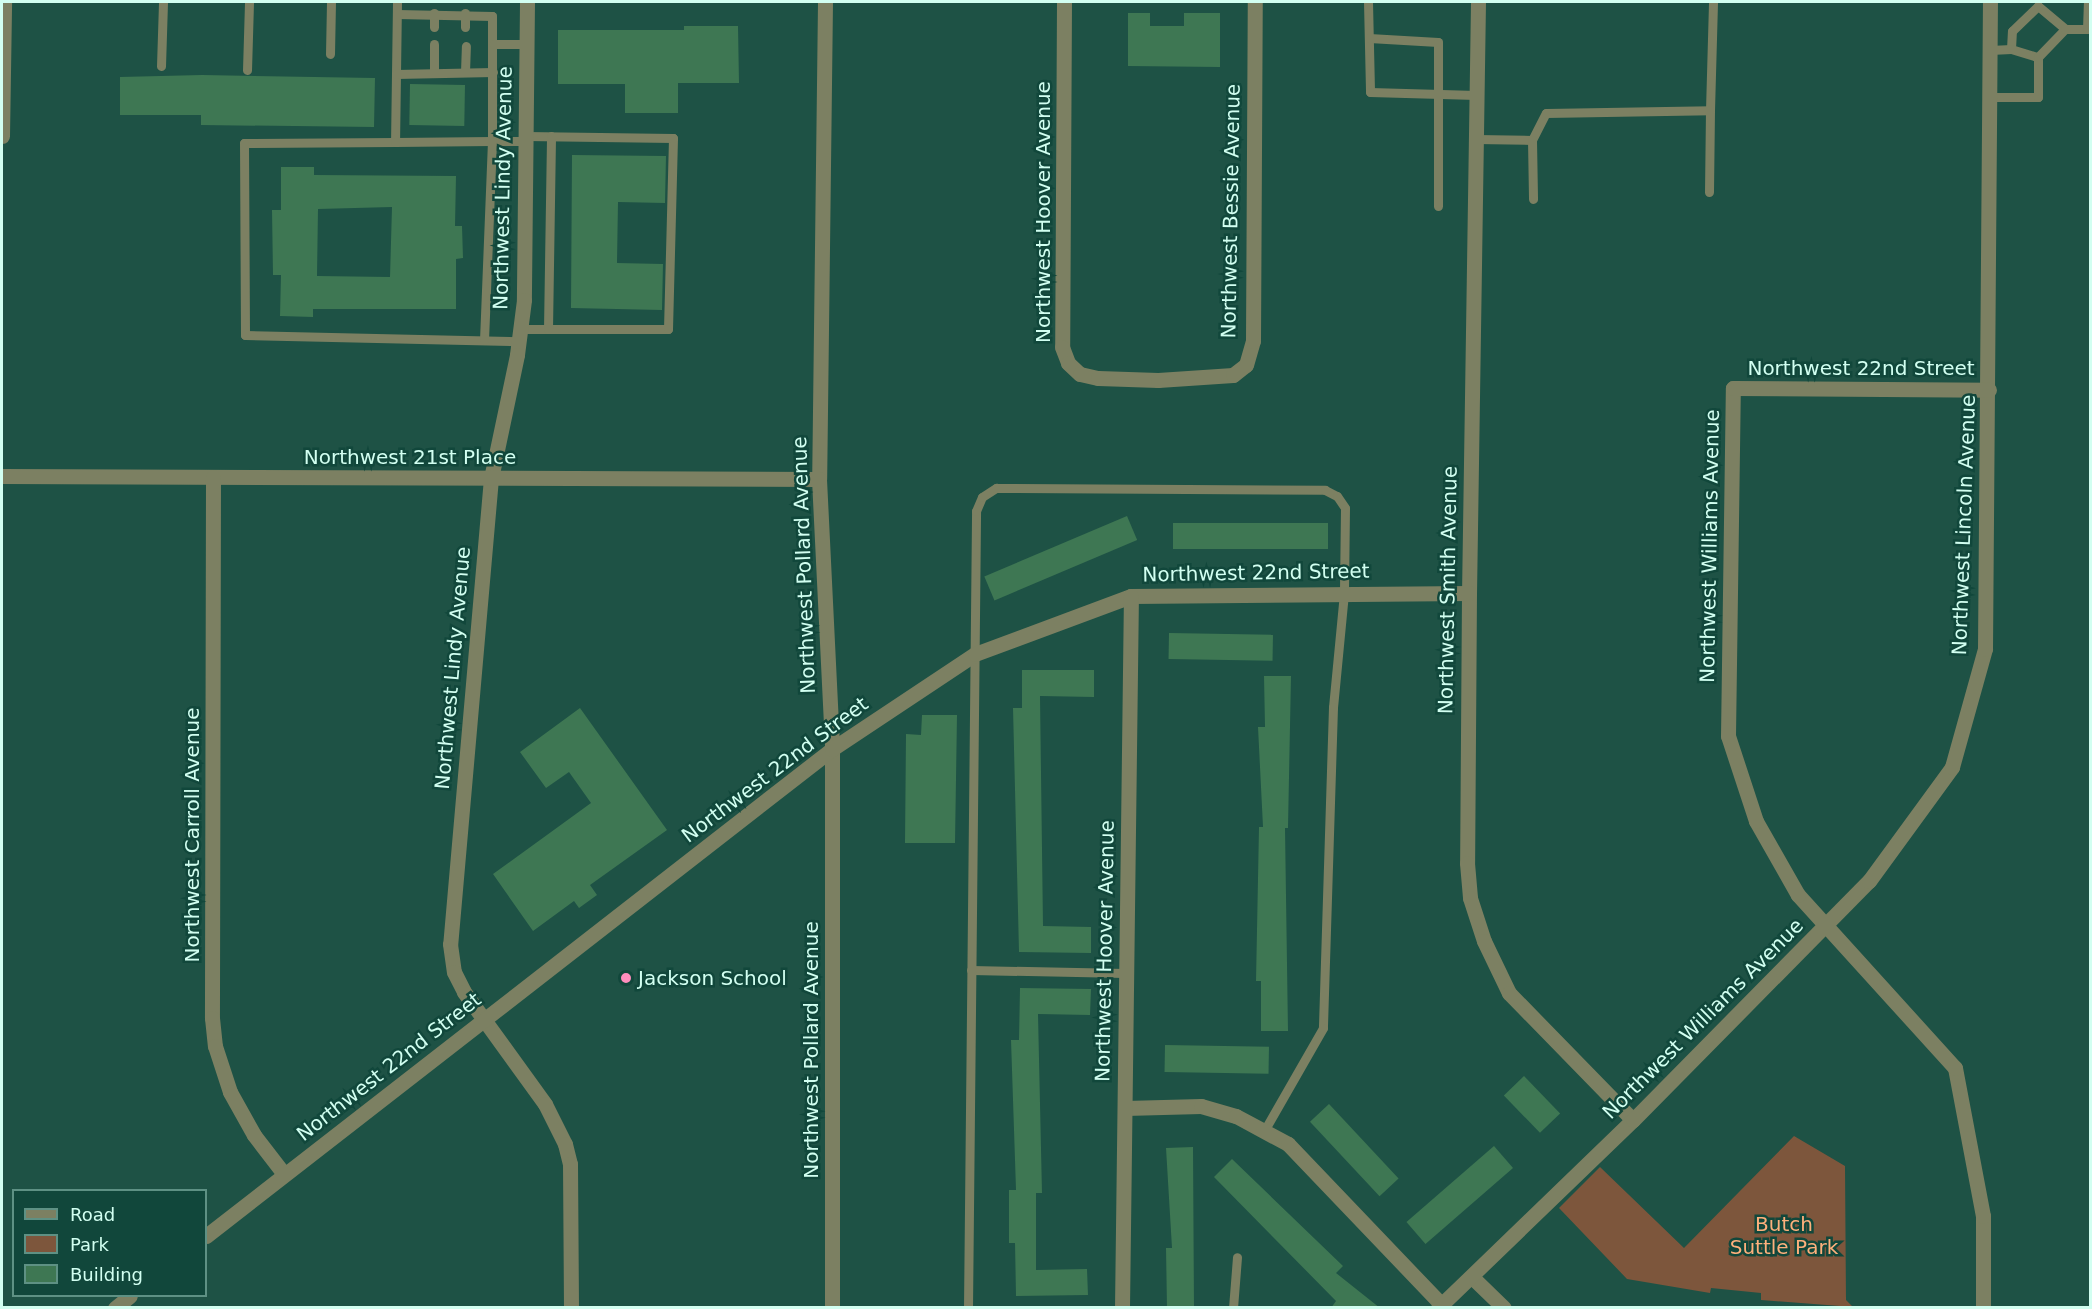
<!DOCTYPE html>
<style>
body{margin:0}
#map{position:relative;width:2092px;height:1309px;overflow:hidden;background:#1e5245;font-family:"DejaVu Sans",sans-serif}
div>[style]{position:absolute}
.green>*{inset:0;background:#7d563c}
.building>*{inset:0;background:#3e7753;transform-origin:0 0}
.lane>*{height:9px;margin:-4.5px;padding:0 4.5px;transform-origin:4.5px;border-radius:4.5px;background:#7c8062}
.street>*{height:15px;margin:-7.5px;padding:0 7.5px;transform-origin:7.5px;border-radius:7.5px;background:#7c8062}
.dots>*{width:16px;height:16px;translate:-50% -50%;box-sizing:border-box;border:3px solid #11473b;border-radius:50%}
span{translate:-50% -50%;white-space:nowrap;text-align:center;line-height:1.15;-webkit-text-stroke:5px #11473b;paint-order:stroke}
.street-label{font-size:20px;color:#d2fff1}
.poi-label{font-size:20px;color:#d2fff1}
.left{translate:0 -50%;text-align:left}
.park-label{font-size:20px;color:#fdb07c}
.frame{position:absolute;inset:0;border:3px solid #d2fff1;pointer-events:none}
.legend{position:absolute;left:12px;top:1189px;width:195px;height:108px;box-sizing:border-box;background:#11473b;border:2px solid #5e9184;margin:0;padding:8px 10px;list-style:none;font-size:18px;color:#d2fff1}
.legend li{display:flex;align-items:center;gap:12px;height:30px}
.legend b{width:30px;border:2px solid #5e9184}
</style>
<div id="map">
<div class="green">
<i style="clip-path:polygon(1794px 1136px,1845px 1166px,1846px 1300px,1853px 1307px,1761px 1300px,1761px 1293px,1711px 1288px,1710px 1293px,1627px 1279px,1559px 1208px,1600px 1167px,1684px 1248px)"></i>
</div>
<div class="building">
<i style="clip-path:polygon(1128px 13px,1150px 13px,1150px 26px,1184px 26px,1184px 13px,1220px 13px,1220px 67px,1128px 66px)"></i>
<i style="clip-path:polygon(684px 26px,738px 26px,739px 83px,678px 83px,678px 113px,625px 113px,625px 84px,558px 84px,558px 30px,684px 30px)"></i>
<i style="clip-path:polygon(202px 75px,375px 78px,374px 127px,201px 125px,201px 115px,120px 115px,120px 77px)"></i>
<i style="left:410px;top:84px;width:55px;height:41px;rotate:1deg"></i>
<i style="clip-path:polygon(572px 155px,666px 156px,665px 203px,618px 202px,617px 263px,663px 264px,662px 310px,571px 308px)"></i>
<i style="clip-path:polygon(evenodd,281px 167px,314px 167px,314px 175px,456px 176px,455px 226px,462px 226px,463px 258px,456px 259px,456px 309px,313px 309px,313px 317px,280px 316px,281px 275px,273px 275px,272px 210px,281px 210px,281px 167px,392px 207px,390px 277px,317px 276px,318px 209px,392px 207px)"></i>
<i style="left:1127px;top:516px;width:26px;height:155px;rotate:67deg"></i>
<i style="left:1328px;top:523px;width:26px;height:155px;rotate:90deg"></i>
<i style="left:1169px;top:633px;width:104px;height:26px;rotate:1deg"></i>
<i style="clip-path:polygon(1022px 670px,1094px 670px,1094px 697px,1040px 696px,1043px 926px,1091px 927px,1091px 953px,1019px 952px,1013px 708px,1022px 708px)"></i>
<i style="clip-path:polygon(1264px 676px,1291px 676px,1288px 828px,1285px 828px,1288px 1031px,1261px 1031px,1261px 981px,1256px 981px,1259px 827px,1263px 827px,1258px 727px,1265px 727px)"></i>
<i style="clip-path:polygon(580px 708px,667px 830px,590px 885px,597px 895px,579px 908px,574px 901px,533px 931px,493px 874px,591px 803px,569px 772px,546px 788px,520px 752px)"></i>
<i style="clip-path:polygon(922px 715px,957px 715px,955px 843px,905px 843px,906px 734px,921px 735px)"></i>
<i style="clip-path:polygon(1020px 988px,1091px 989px,1090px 1015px,1038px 1014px,1042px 1193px,1036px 1193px,1036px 1270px,1087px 1269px,1088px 1295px,1016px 1296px,1015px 1243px,1009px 1243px,1009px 1190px,1016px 1190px,1011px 1040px,1019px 1040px)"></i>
<i style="left:1165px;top:1045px;width:104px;height:27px;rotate:1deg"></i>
<i style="left:1524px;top:1076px;width:52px;height:28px;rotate:46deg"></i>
<i style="left:1329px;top:1104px;width:102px;height:26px;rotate:47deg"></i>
<i style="left:1494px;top:1146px;width:29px;height:116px;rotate:49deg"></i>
<i style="clip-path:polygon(1193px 1147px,1194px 1308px,1167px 1308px,1166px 1248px,1172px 1248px,1166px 1148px)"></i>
<i style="clip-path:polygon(1232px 1159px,1343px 1266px,1336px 1273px,1380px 1308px,1331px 1308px,1336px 1301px,1214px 1177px)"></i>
</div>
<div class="lane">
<i style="left:397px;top:2px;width:140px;rotate:90.8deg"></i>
<i style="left:395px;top:142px;width:151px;rotate:179.6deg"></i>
<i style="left:244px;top:143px;width:192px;rotate:89.7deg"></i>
<i style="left:245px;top:335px;width:274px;rotate:1.3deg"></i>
<i style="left:1368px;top:2px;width:90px;rotate:88.7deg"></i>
<i style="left:1370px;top:92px;width:106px;rotate:1.6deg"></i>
<i style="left:434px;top:13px;width:14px;rotate:90deg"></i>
<i style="left:465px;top:13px;width:14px;rotate:90deg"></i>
<i style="left:397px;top:14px;width:95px;rotate:1.2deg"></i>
<i style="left:492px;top:16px;width:125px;rotate:90deg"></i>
<i style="left:492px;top:141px;width:33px"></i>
<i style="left:1369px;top:38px;width:69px;rotate:3.3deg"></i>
<i style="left:1438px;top:42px;width:164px;rotate:90deg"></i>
<i style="left:434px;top:44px;width:29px;rotate:90deg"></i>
<i style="left:494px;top:44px;width:33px"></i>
<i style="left:2011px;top:49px;width:18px;rotate:-87deg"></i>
<i style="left:2012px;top:31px;width:36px;rotate:-44deg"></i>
<i style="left:2038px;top:6px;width:35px;rotate:40deg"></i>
<i style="left:1990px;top:50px;width:21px;rotate:-3deg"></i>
<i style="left:2011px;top:49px;width:28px;rotate:17deg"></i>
<i style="left:330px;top:54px;width:52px;rotate:-88.9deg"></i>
<i style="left:161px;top:66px;width:64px;rotate:-88.2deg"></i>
<i style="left:247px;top:70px;width:68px;rotate:-88.3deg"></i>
<i style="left:465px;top:72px;width:26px;rotate:-88deg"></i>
<i style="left:396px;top:74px;width:97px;rotate:-1.2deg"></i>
<i style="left:1990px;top:97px;width:48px"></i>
<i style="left:2038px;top:97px;width:40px;rotate:-90deg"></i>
<i style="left:2038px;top:57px;width:39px;rotate:-46deg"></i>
<i style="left:2065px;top:29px;width:22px"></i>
<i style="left:2087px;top:29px;width:27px;rotate:-88deg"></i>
<i style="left:1476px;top:139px;width:56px;rotate:1deg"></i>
<i style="left:1532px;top:140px;width:30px;rotate:-63deg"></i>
<i style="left:1546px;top:113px;width:164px;rotate:-1deg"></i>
<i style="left:1710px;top:110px;width:108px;rotate:-88.4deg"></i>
<i style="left:1532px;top:140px;width:59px;rotate:89deg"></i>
<i style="left:395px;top:142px;width:97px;rotate:-0.6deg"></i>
<i style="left:492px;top:141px;width:199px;rotate:92.3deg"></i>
<i style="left:1709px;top:192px;width:82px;rotate:-89.3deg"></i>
<i style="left:521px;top:329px;width:147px"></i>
<i style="left:668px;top:329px;width:191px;rotate:-88.5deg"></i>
<i style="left:673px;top:138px;width:147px;rotate:-179.2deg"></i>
<i style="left:548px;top:329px;width:193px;rotate:-89.1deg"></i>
<i style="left:971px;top:970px;width:154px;rotate:1.1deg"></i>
<i style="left:968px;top:1308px;width:797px;rotate:-89.42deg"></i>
<i style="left:976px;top:511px;width:15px;rotate:-67deg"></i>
<i style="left:982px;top:497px;width:17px;rotate:-33deg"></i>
<i style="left:996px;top:488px;width:329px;rotate:0.3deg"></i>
<i style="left:1325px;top:490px;width:13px;rotate:27deg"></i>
<i style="left:1337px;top:496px;width:14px;rotate:56deg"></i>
<i style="left:1345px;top:508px;width:85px;rotate:90.7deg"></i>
<i style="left:1344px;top:593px;width:115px;rotate:95.5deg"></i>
<i style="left:1333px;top:707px;width:321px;rotate:91.8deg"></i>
<i style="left:1323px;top:1028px;width:119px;rotate:119.8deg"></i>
<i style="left:1233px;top:1308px;width:51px;rotate:-85.5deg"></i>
</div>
<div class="street">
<i style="left:527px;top:2px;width:298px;rotate:90.6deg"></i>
<i style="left:524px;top:300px;width:55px;rotate:97.3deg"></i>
<i style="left:517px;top:355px;width:126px;rotate:101.9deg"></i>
<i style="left:491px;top:478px;width:468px;rotate:95deg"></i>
<i style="left:450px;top:944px;width:28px;rotate:82deg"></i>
<i style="left:454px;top:972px;width:22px;rotate:63deg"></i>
<i style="left:464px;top:992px;width:138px;rotate:54.1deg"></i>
<i style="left:545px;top:1104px;width:45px;rotate:63.4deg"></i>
<i style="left:565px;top:1144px;width:21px;rotate:76deg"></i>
<i style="left:570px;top:1164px;width:144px;rotate:89.6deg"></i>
<i style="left:825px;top:2px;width:477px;rotate:90.7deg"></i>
<i style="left:819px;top:479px;width:270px;rotate:87.2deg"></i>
<i style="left:832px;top:749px;width:559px;rotate:90deg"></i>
<i style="left:1064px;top:2px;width:345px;rotate:90.3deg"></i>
<i style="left:1062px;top:347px;width:17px;rotate:69deg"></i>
<i style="left:1068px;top:363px;width:16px;rotate:43deg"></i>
<i style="left:1080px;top:374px;width:18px;rotate:13deg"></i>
<i style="left:1098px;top:378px;width:60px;rotate:1.9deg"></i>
<i style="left:1158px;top:380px;width:75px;rotate:-3.8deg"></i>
<i style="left:1233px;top:375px;width:16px;rotate:-38deg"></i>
<i style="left:1246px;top:365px;width:25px;rotate:-74deg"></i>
<i style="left:1253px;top:341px;width:339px;rotate:-89.7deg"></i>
<i style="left:1478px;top:2px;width:591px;rotate:90.87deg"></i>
<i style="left:1469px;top:593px;width:270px;rotate:90.4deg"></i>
<i style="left:1467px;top:863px;width:35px;rotate:85deg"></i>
<i style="left:1470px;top:898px;width:45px;rotate:72deg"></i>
<i style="left:1484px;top:941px;width:58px;rotate:64.3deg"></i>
<i style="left:1509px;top:993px;width:177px;rotate:45.7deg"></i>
<i style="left:2px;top:136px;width:134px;rotate:-89.1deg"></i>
<i style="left:2px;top:476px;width:817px;rotate:0.21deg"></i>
<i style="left:213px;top:477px;width:541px;rotate:90.11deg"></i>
<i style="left:212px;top:1018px;width:28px;rotate:84deg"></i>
<i style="left:215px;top:1046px;width:48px;rotate:71.9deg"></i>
<i style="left:230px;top:1092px;width:49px;rotate:60.8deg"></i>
<i style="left:254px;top:1135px;width:49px;rotate:52.4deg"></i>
<i style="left:1125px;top:1108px;width:76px;rotate:-1.5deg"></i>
<i style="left:1201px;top:1106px;width:36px;rotate:16deg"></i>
<i style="left:1236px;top:1116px;width:59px;rotate:28.3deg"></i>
<i style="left:1288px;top:1144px;width:221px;rotate:46.3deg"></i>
<i style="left:206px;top:1236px;width:793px;rotate:-37.88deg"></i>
<i style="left:832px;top:749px;width:172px;rotate:-33.6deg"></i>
<i style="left:975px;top:654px;width:166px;rotate:-20.4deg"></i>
<i style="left:1131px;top:596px;width:338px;rotate:-0.5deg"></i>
<i style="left:1473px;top:1278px;width:43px;rotate:44.1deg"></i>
<i style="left:115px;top:1308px;width:19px;rotate:-39deg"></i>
<i style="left:1122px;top:1308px;width:712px;rotate:-89.28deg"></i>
<i style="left:1438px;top:1308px;width:271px;rotate:-44deg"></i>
<i style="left:1633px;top:1120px;width:336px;rotate:-45.4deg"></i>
<i style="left:1869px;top:881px;width:141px;rotate:-53.9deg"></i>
<i style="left:1952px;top:767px;width:123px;rotate:-74.4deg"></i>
<i style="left:1985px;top:649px;width:647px;rotate:-89.56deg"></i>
<i style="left:1983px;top:1308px;width:92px;rotate:-90deg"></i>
<i style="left:1983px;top:1216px;width:151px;rotate:-100.7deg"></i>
<i style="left:1955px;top:1068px;width:234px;rotate:-132.2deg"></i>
<i style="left:1798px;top:895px;width:85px;rotate:-119.6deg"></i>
<i style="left:1756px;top:821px;width:89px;rotate:-108.2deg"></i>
<i style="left:1728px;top:736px;width:348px;rotate:-89.2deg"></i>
<i style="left:1733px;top:388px;width:256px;rotate:0.4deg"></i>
</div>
<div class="dots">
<i style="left:626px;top:978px;background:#fe8ebd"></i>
</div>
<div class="street-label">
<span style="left:503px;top:188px;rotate:-89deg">Northwest Lindy Avenue</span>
<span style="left:1231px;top:211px;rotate:-89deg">Northwest Bessie Avenue</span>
<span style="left:1043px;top:212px;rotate:-90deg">Northwest Hoover Avenue</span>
<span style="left:1861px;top:368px">Northwest 22nd Street</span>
<span style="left:410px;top:457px">Northwest 21st Place</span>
<span style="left:1964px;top:525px;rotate:-88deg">Northwest Lincoln Avenue</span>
<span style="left:1710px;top:546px;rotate:-89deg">Northwest Williams Avenue</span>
<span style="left:804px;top:565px;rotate:-92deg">Northwest Pollard Avenue</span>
<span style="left:1256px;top:573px;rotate:-1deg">Northwest 22nd Street</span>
<span style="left:1448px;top:590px;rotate:-89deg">Northwest Smith Avenue</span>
<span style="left:453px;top:668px;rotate:-85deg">Northwest Lindy Avenue</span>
<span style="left:775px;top:770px;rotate:-37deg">Northwest 22nd Street</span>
<span style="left:192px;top:835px;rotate:-90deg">Northwest Carroll Avenue</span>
<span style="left:1105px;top:951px;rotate:-89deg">Northwest Hoover Avenue</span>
<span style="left:1703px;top:1019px;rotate:-45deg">Northwest Williams Avenue</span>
<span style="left:811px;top:1050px;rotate:-90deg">Northwest Pollard Avenue</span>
<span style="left:389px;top:1067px;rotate:-38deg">Northwest 22nd Street</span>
</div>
<div class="poi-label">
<span class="left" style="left:638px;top:978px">Jackson School</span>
</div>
<div class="park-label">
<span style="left:1784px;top:1236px">Butch<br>Suttle Park</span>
</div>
<div class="frame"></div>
<ul class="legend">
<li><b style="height:8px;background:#7c8062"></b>Road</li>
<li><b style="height:16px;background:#7d563c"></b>Park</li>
<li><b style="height:16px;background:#3e7753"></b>Building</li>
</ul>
</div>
